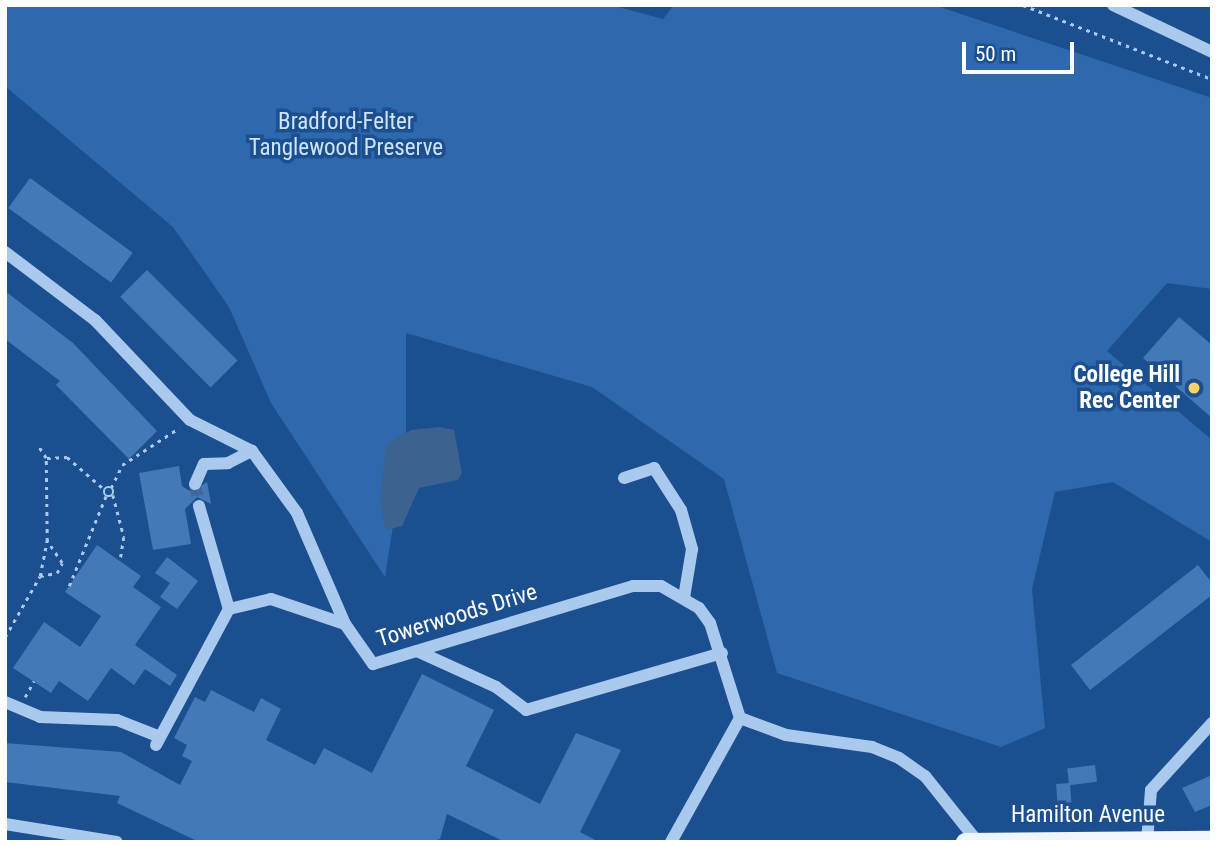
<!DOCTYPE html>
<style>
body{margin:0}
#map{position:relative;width:1217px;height:847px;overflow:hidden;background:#1b4f8f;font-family:"Roboto Condensed",sans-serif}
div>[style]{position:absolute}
.green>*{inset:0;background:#2e69ad}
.water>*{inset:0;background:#3c6290}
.building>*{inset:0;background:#4478b7;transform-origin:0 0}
.minor-tunnel>*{height:12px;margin-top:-6px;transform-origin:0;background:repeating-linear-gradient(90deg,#3d69a0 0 12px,transparent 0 18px)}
.path>*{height:2.5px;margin-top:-1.25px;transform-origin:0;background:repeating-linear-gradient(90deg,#a9c9ee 0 3.5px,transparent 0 8.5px)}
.path>.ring{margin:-1.25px;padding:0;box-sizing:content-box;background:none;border:2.5px solid #a9c9ee;border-radius:50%}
.minor>*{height:12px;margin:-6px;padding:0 6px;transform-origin:6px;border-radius:6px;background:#a9c9ee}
.major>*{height:18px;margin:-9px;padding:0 9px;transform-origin:9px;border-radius:9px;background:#f0f6ff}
.dots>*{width:19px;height:19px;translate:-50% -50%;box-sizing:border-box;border:4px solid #1b4f8f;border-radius:50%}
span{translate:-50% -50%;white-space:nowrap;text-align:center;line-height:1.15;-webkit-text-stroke:7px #1b4f8f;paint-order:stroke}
.park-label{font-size:23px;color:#cfe3fa}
.poi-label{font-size:23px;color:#fff;font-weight:700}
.right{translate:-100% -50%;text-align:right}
.street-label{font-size:23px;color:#fff}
.frame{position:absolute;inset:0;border:7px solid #fff;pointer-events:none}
.scale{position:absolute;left:962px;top:42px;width:112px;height:32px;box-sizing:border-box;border:4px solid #fff;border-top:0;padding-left:9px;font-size:21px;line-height:24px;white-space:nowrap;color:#fff;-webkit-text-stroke:5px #1b4f8f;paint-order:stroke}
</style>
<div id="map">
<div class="green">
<i style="clip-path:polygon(5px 5px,611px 5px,663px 19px,674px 5px,934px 5px,1212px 98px,1212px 289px,1167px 283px,1107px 351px,1212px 440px,1212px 542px,1113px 482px,1055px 492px,1032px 589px,1045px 728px,1001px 747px,777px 673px,724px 479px,592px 387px,406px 333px,406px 443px,385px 577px,271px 403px,229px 307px,173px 227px,5px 86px)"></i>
</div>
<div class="water">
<i style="clip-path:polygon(440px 427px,454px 430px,462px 473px,458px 480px,419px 488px,402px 526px,386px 530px,380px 499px,386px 445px,411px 430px)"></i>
</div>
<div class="building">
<i style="left:30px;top:178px;width:127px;height:37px;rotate:36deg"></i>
<i style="left:147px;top:270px;width:128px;height:38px;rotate:45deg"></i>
<i style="clip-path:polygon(5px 291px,73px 343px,157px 431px,129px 459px,56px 385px,60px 381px,5px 339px)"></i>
<i style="clip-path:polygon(1179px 317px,1212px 345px,1212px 418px,1143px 358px)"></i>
<i style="clip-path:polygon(179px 466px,182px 486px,191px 492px,207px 482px,211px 504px,197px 497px,185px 509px,191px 544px,153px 550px,139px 473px)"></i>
<i style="clip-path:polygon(97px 545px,141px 576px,133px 587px,161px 607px,135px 645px,177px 675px,170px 686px,145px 669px,134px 685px,111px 668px,88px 701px,59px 681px,51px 693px,13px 668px,44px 622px,80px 647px,101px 616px,65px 592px)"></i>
<i style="clip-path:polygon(167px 557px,198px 581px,177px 609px,160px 597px,170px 583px,155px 573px)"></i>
<i style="clip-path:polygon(1198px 565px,1212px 583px,1212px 595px,1090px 690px,1071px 665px)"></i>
<i style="clip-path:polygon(422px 674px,494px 710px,466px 766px,540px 804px,576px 733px,621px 750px,580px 832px,599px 842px,505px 842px,447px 814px,440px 839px,430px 842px,199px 842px,117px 803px,120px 796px,5px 782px,5px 743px,121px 752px,180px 785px,192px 761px,182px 756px,187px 745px,174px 738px,195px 697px,205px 702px,211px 690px,254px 712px,261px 698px,281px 709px,266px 740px,315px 765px,324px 748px,372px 773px)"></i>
<i style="left:1095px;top:765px;width:17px;height:28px;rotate:83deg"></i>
<i style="clip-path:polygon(1212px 775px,1212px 805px,1195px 812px,1182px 788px)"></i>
<i style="left:1070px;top:783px;width:28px;height:14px;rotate:86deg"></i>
</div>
<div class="minor-tunnel">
<i style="left:195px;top:484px;width:22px;rotate:80deg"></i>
</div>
<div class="path">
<i style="left:1023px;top:5px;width:203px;rotate:21.4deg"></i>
<i style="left:47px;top:458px;width:20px;rotate:-3deg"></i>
<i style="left:67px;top:457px;width:50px;rotate:41deg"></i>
<i class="ring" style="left:104.5px;top:487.5px;width:6.5px;height:6.5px"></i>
<i style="left:111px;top:488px;width:25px;rotate:-64deg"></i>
<i style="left:122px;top:465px;width:68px;rotate:-33deg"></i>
<i style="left:113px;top:495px;width:43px;rotate:75.3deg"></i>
<i style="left:124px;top:537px;width:25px;rotate:99deg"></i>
<i style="left:40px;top:576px;width:17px;rotate:-10deg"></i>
<i style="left:57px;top:573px;width:11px;rotate:-63deg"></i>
<i style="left:62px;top:563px;width:27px;rotate:-124deg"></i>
<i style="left:69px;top:586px;width:97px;rotate:-67.7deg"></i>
<i style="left:5px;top:637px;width:70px;rotate:-60.2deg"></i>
<i style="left:40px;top:576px;width:36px;rotate:-79deg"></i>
<i style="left:47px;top:541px;width:83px;rotate:-90.7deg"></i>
<i style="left:46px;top:458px;width:17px;rotate:-123deg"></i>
<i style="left:5px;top:649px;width:9px;rotate:90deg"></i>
<i style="left:25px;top:697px;width:18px;rotate:-61deg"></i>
</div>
<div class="minor">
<i style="left:1113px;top:5px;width:110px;rotate:25.4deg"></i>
<i style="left:5px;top:252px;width:113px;rotate:37.1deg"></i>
<i style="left:95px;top:320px;width:138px;rotate:46.5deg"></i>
<i style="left:190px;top:420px;width:69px;rotate:26.6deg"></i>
<i style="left:252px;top:451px;width:77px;rotate:54deg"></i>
<i style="left:297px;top:513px;width:121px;rotate:66.6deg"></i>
<i style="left:345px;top:624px;width:49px;rotate:55deg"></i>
<i style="left:373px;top:664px;width:271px;rotate:-16.7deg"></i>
<i style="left:633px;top:586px;width:28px"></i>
<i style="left:661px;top:586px;width:44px;rotate:30.1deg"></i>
<i style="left:699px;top:608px;width:19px;rotate:54deg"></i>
<i style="left:710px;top:623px;width:100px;rotate:72.5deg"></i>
<i style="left:624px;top:478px;width:32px;rotate:-18deg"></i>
<i style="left:654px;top:468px;width:50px;rotate:57.3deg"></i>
<i style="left:681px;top:510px;width:41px;rotate:74.2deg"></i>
<i style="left:692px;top:549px;width:50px;rotate:99.3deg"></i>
<i style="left:195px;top:484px;width:22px;rotate:-66deg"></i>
<i style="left:204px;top:464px;width:24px;rotate:-2deg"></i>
<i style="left:228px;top:463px;width:27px;rotate:-27deg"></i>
<i style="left:199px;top:506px;width:107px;rotate:73.8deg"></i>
<i style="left:417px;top:651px;width:87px;rotate:24.5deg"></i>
<i style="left:496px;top:687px;width:38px;rotate:37deg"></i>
<i style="left:526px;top:710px;width:204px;rotate:-16.2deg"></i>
<i style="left:5px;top:702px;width:38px;rotate:23deg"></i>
<i style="left:40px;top:717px;width:77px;rotate:2.2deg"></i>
<i style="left:117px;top:720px;width:46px;rotate:21.6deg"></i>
<i style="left:740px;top:718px;width:49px;rotate:20.3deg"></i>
<i style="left:786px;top:735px;width:87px;rotate:7.9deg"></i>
<i style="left:872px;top:747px;width:29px;rotate:22deg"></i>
<i style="left:899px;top:758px;width:32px;rotate:35deg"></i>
<i style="left:925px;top:776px;width:82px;rotate:51.4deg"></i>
<i style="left:156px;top:745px;width:154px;rotate:-61.8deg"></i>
<i style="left:229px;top:609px;width:43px;rotate:-13.4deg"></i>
<i style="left:271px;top:599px;width:78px;rotate:18.7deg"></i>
<i style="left:5px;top:824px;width:113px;rotate:9.1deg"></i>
<i style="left:671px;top:842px;width:142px;rotate:-60.9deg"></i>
<i style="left:1147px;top:842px;width:52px;rotate:-85.6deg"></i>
<i style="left:1151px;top:790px;width:91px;rotate:-47.7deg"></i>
</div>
<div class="major">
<i style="left:965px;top:842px;width:247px;rotate:-0.5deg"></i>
</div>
<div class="dots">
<i style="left:1194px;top:388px;background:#ffd166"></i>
</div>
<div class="park-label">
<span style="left:346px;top:135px">Bradford-Felter<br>Tanglewood Preserve</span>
</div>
<div class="poi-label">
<span class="right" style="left:1180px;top:388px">College Hill<br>Rec Center</span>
</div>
<div class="street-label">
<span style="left:457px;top:616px;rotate:-17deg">Towerwoods Drive</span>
<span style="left:1088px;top:815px">Hamilton Avenue</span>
</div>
<div class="frame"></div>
<div class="scale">50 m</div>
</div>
